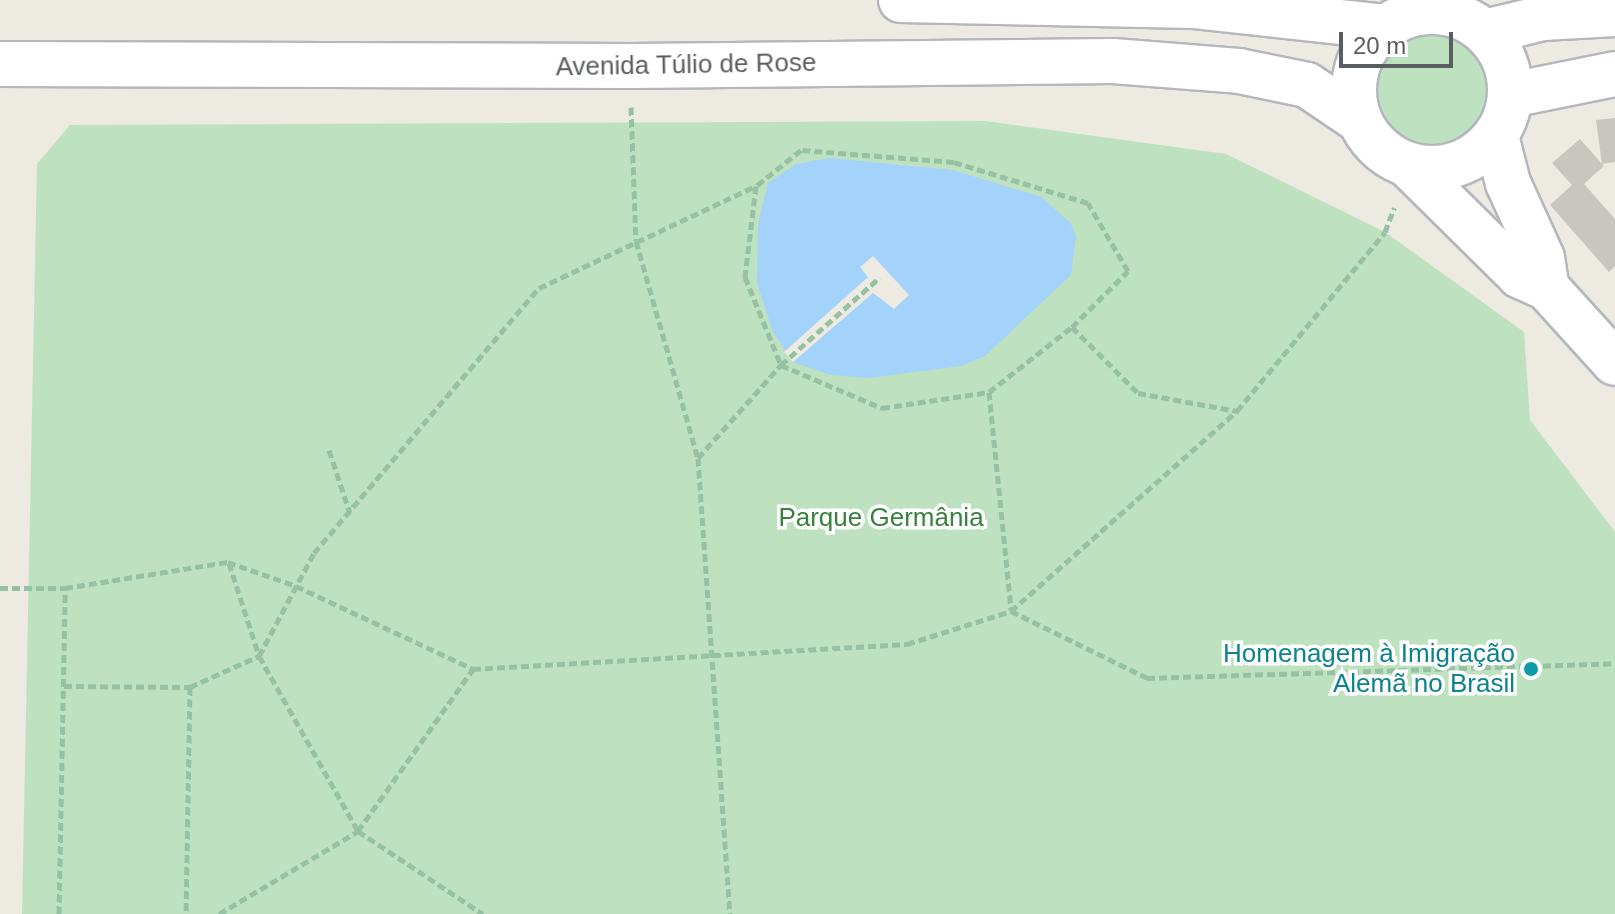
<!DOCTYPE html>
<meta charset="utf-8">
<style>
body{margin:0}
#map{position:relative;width:1615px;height:914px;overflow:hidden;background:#eceae1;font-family:Helvetica,sans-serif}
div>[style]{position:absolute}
.green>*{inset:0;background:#bee2bf}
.round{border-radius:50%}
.water>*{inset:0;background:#a3d2fa}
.pier>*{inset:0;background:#eceae1}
.building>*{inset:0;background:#c9c6c0}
.path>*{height:5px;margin-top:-2.5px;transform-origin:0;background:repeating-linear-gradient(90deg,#96c1a3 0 8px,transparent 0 12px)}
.roads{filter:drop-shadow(2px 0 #b4b7bb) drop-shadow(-2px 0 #b4b7bb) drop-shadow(0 2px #b4b7bb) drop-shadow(0 -2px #b4b7bb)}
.minor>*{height:44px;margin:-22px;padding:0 22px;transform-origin:22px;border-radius:22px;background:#fff}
.minor>.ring{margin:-22px;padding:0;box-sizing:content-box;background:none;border:44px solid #fff;border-radius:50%}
.dots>*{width:22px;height:22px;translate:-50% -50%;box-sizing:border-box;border:4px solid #fff;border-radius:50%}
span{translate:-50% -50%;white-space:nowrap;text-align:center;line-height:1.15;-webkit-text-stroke:7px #fff;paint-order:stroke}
.street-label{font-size:26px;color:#5a5d61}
.park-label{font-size:26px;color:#39813e}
.culture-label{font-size:26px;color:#0d838f}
.right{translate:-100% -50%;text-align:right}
.scale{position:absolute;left:1339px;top:32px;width:114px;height:36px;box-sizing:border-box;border:4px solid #5a5d61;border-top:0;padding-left:10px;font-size:24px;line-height:28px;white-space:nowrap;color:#5a5d61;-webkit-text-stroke:6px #fff;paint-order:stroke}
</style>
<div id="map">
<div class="green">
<i class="round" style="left:1374px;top:31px;width:116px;height:116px"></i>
<i style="clip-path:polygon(985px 121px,1226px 154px,1385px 232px,1524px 332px,1530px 420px,1615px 532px,1615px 914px,22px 914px,37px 164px,70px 125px)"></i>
</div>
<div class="water">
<i style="clip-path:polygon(829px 158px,953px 170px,1041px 197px,1070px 222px,1076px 236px,1071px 275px,985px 356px,961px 366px,869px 378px,831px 375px,793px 362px,773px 332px,757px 283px,758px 224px,768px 183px,796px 164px)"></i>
</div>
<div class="pier">
<i style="clip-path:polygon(873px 256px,909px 295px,894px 309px,873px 293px,793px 362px,784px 352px,868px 277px,860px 267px)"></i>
</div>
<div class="building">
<i style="clip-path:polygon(1615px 118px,1615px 162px,1602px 164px,1596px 120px)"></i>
<i style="clip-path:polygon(1580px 139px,1604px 166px,1584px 184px,1615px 219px,1615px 266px,1609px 272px,1550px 205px,1572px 185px,1552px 163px)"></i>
</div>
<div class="path">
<i style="left:631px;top:107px;width:134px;rotate:87.9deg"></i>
<i style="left:636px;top:241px;width:226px;rotate:74.1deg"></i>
<i style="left:698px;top:458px;width:457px;rotate:86deg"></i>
<i style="left:1072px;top:327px;width:93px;rotate:45deg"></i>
<i style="left:1138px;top:393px;width:101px;rotate:10.3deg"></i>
<i style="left:989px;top:392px;width:219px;rotate:84.2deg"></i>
<i style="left:329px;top:450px;width:66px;rotate:71.6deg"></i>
<i style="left:698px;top:458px;width:125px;rotate:-48.3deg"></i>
<i style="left:781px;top:365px;width:132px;rotate:-41.6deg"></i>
<i style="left:229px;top:563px;width:98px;rotate:72.1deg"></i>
<i style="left:259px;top:656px;width:201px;rotate:60.5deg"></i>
<i style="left:358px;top:831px;width:150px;rotate:33.6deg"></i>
<i style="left:0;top:588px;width:65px"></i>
<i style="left:65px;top:588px;width:165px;rotate:-9.1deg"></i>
<i style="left:228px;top:562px;width:72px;rotate:19.4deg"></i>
<i style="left:296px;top:586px;width:195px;rotate:25.1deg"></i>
<i style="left:473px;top:669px;width:435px;rotate:-3.3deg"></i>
<i style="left:907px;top:644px;width:109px;rotate:-17.6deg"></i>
<i style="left:1011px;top:611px;width:302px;rotate:-41.5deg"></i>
<i style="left:1237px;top:411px;width:232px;rotate:-50.4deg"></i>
<i style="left:1385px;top:232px;width:26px;rotate:-69deg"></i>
<i style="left:1011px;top:611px;width:152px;rotate:26.2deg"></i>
<i style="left:1147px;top:678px;width:468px;rotate:-1.8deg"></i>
<i style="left:64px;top:686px;width:126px;rotate:0.5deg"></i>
<i style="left:190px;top:687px;width:227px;rotate:91deg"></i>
<i style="left:190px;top:687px;width:76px;rotate:-24.2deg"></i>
<i style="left:259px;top:656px;width:117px;rotate:-61.9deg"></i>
<i style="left:314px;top:553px;width:348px;rotate:-49.7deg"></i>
<i style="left:539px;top:288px;width:240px;rotate:-25.2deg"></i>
<i style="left:756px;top:186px;width:92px;rotate:96.9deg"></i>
<i style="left:745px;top:277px;width:95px;rotate:67.8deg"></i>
<i style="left:781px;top:365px;width:110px;rotate:23.1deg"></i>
<i style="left:882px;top:408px;width:108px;rotate:-8.5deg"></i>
<i style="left:989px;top:392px;width:105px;rotate:-38.1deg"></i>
<i style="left:1072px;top:327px;width:79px;rotate:-45deg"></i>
<i style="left:1128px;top:271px;width:79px;rotate:-120.5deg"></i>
<i style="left:1088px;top:203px;width:140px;rotate:-163deg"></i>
<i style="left:954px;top:162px;width:153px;rotate:-175.5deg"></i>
<i style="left:801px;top:150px;width:58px;rotate:141.3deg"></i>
<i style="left:59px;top:914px;width:326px;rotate:-88.9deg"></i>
<i style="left:219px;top:914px;width:162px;rotate:-30.8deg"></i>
<i style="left:358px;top:831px;width:199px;rotate:-54.6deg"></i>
</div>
<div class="roads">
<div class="minor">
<i style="left:901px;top:0;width:292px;rotate:1.2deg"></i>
<i style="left:1193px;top:6px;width:193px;rotate:6.2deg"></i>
<i class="ring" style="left:1354px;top:12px;width:112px;height:112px"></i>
<i style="left:1485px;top:32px;width:60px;rotate:-13.6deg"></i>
<i style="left:1543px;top:18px;width:72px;rotate:-3.2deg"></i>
<i style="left:0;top:64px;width:632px;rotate:0.18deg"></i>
<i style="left:632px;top:66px;width:481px;rotate:-0.6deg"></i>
<i style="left:1113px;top:61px;width:126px;rotate:4.5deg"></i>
<i style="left:1239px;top:71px;width:69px;rotate:11.6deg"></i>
<i style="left:1307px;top:85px;width:63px;rotate:33.9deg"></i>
<i style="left:1511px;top:95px;width:106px;rotate:-11.4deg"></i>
<i style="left:1496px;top:136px;width:49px;rotate:75.7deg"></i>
<i style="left:1508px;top:183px;width:82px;rotate:65.6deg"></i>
<i style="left:1542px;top:258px;width:30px;rotate:81deg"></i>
<i style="left:1409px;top:166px;width:156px;rotate:44.7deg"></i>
<i style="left:1520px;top:276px;width:30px;rotate:24deg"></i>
<i style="left:1547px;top:288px;width:101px;rotate:47.8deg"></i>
</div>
</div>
<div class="dots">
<i style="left:1531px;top:669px;background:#0f9aa8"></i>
</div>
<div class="street-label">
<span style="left:686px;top:65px;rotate:-1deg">Avenida Túlio de Rose</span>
</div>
<div class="park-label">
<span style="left:881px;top:518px">Parque Germânia</span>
</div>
<div class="culture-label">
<span class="right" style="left:1515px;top:669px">Homenagem à Imigração<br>Alemã no Brasil</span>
</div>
<div class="scale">20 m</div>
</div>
